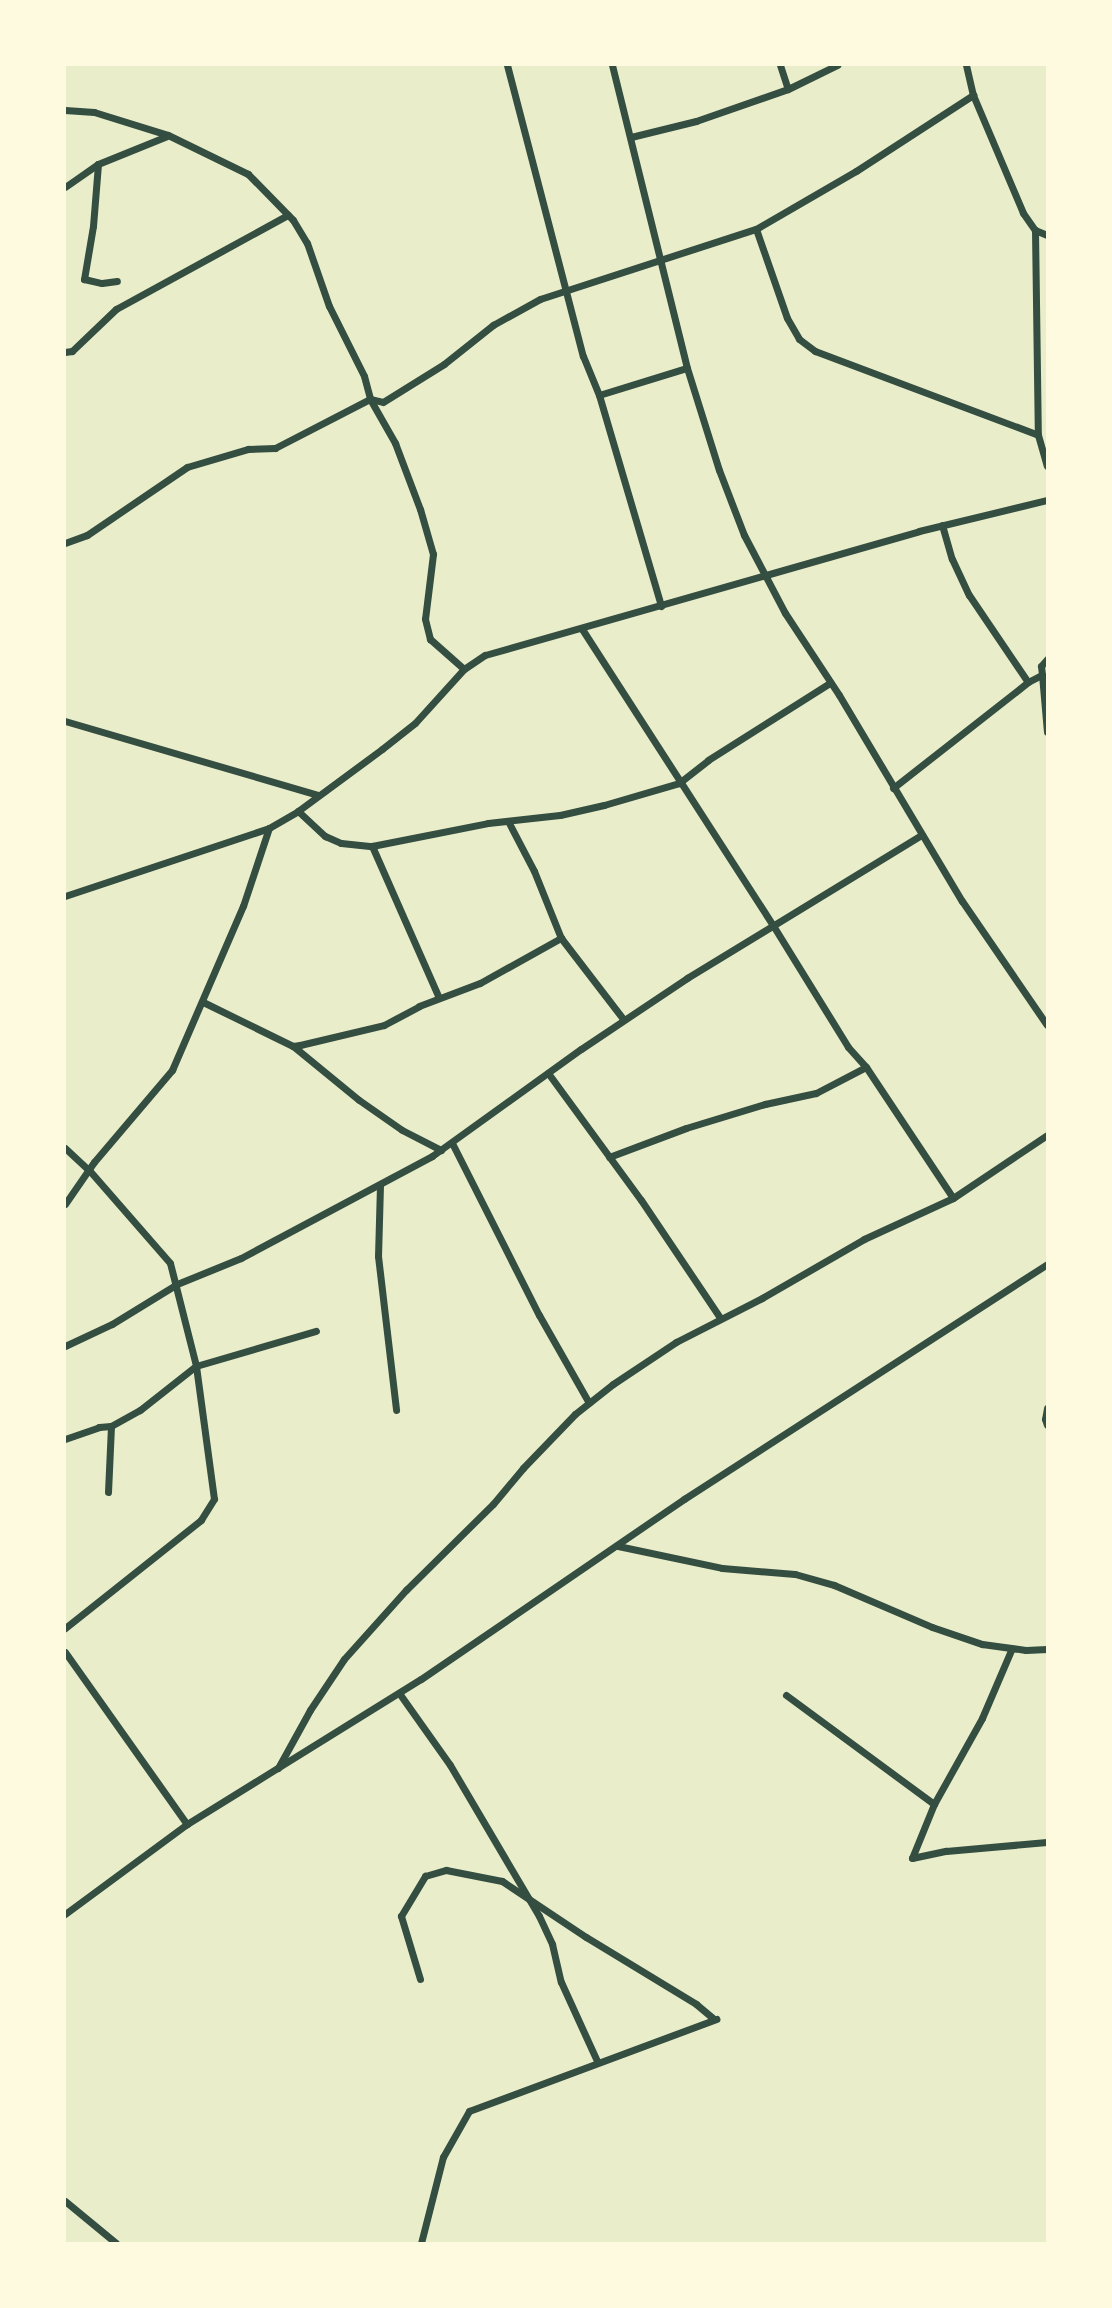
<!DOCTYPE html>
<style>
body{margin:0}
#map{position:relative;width:1112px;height:2308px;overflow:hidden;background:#e9edc9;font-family:Poppins,sans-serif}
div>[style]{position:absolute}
.minor>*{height:7px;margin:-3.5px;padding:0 3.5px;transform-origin:3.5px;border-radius:3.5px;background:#344e41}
span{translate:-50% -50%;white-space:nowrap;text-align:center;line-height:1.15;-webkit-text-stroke:6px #fefae0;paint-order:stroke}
.frame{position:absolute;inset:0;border:66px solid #fefae0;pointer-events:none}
</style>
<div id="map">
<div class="minor">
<i style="left:507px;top:65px;width:301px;rotate:75.4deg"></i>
<i style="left:583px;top:356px;width:42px;rotate:67.7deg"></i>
<i style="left:599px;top:395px;width:220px;rotate:73.6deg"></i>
<i style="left:612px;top:65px;width:312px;rotate:76.1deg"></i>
<i style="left:687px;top:368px;width:107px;rotate:72.6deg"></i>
<i style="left:719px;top:470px;width:70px;rotate:69deg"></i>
<i style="left:744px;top:535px;width:88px;rotate:62.3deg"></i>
<i style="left:785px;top:613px;width:98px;rotate:56.6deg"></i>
<i style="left:839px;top:695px;width:240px;rotate:59.2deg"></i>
<i style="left:962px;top:901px;width:150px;rotate:55.6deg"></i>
<i style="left:780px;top:65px;width:25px;rotate:72deg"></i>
<i style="left:788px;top:89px;width:55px;rotate:-26.1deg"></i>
<i style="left:966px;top:65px;width:31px;rotate:77deg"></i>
<i style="left:973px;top:95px;width:128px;rotate:67deg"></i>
<i style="left:1023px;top:213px;width:21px;rotate:55deg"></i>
<i style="left:1035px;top:230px;width:205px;rotate:89.2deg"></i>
<i style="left:1038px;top:435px;width:32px;rotate:74deg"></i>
<i style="left:65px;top:110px;width:29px;rotate:4deg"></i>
<i style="left:94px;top:112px;width:77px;rotate:17.3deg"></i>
<i style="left:168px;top:135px;width:89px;rotate:26deg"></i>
<i style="left:248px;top:174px;width:64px;rotate:45.6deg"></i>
<i style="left:293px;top:220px;width:27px;rotate:59deg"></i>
<i style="left:307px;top:243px;width:67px;rotate:70.8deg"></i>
<i style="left:329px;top:306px;width:78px;rotate:63.4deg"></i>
<i style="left:364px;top:376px;width:24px;rotate:75deg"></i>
<i style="left:370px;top:399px;width:51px;rotate:60.4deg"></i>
<i style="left:395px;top:443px;width:71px;rotate:69.3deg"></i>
<i style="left:420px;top:509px;width:47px;rotate:73.9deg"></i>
<i style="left:433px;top:554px;width:65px;rotate:97deg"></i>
<i style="left:425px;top:619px;width:21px;rotate:76deg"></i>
<i style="left:430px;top:639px;width:45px;rotate:41.4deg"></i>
<i style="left:631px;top:137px;width:67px;rotate:-13.8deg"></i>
<i style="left:696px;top:121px;width:97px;rotate:-19.2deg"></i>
<i style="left:98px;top:164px;width:62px;rotate:94.6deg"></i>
<i style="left:93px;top:226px;width:54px;rotate:99.6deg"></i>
<i style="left:84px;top:279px;width:18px;rotate:13deg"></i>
<i style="left:102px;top:283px;width:15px;rotate:-8deg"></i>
<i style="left:65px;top:187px;width:40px;rotate:-34.9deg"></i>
<i style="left:98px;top:164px;width:74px;rotate:-22.1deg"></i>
<i style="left:756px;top:229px;width:94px;rotate:70.8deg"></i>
<i style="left:787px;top:318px;width:24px;rotate:60deg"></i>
<i style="left:799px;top:339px;width:20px;rotate:37deg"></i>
<i style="left:815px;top:351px;width:238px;rotate:20.6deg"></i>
<i style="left:1035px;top:230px;width:13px;rotate:23deg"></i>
<i style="left:65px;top:352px;width:7px;rotate:-8deg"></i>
<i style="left:72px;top:351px;width:61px;rotate:-43.7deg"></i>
<i style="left:116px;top:309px;width:196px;rotate:-28.7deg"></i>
<i style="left:599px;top:395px;width:92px;rotate:-17.1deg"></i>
<i style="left:942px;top:525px;width:35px;rotate:74deg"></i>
<i style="left:952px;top:559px;width:40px;rotate:65deg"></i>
<i style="left:969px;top:595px;width:105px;rotate:55.9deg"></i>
<i style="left:65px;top:543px;width:23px;rotate:-20deg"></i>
<i style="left:87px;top:535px;width:121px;rotate:-34.2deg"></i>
<i style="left:187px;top:467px;width:64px;rotate:-16.4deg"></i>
<i style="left:248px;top:449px;width:27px;rotate:-2deg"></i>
<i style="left:275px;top:448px;width:107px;rotate:-27.3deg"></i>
<i style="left:370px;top:399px;width:13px;rotate:13deg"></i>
<i style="left:383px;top:402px;width:72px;rotate:-31.9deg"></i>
<i style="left:444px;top:364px;width:63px;rotate:-38.5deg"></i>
<i style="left:493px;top:325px;width:54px;rotate:-29deg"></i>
<i style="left:540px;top:299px;width:227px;rotate:-18deg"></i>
<i style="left:756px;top:229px;width:116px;rotate:-30.1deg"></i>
<i style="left:856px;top:171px;width:140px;rotate:-33deg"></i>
<i style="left:582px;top:629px;width:354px;rotate:57.2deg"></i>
<i style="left:774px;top:927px;width:141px;rotate:58.3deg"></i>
<i style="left:848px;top:1047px;width:27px;rotate:48deg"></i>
<i style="left:866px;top:1067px;width:157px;rotate:56.4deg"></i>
<i style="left:1042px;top:675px;width:57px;rotate:85deg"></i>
<i style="left:65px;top:721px;width:264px;rotate:16.3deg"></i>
<i style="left:893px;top:788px;width:172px;rotate:-38.1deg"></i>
<i style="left:1028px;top:682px;width:16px;rotate:-27deg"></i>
<i style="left:1042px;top:675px;width:9px;rotate:-96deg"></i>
<i style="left:1041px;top:666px;width:9px;rotate:-49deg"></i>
<i style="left:298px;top:811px;width:37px;rotate:43deg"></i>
<i style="left:325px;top:836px;width:17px;rotate:24deg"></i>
<i style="left:341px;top:843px;width:31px;rotate:6deg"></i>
<i style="left:372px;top:846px;width:118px;rotate:-11.2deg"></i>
<i style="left:488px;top:823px;width:72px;rotate:-6.3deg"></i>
<i style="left:560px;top:815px;width:45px;rotate:-12.8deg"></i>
<i style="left:604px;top:805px;width:78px;rotate:-16.3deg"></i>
<i style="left:679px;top:783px;width:37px;rotate:-38deg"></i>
<i style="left:708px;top:760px;width:144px;rotate:-32.3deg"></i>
<i style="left:509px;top:823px;width:54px;rotate:62.5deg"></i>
<i style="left:534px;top:871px;width:72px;rotate:68.1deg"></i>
<i style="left:561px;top:938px;width:103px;rotate:52.5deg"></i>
<i style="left:372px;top:846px;width:166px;rotate:66.2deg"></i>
<i style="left:65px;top:896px;width:215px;rotate:-18.4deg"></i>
<i style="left:269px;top:828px;width:34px;rotate:-30deg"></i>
<i style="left:298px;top:811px;width:104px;rotate:-36.4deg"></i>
<i style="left:382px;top:749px;width:42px;rotate:-38.2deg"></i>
<i style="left:415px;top:723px;width:73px;rotate:-47.8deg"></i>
<i style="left:464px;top:669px;width:25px;rotate:-34deg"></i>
<i style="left:485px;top:655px;width:451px;rotate:-15.9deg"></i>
<i style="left:919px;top:531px;width:132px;rotate:-13.6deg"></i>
<i style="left:203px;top:1002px;width:100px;rotate:26.1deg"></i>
<i style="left:293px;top:1046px;width:7px;rotate:-8deg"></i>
<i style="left:300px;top:1045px;width:86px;rotate:-13.4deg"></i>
<i style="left:384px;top:1025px;width:40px;rotate:-28deg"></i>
<i style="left:419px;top:1006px;width:65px;rotate:-20.7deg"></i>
<i style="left:480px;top:983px;width:93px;rotate:-29.1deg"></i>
<i style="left:293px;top:1046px;width:85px;rotate:39.3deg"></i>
<i style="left:359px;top:1100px;width:52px;rotate:34.9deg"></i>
<i style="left:402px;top:1130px;width:44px;rotate:27.1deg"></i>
<i style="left:548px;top:1073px;width:157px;rotate:53.8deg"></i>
<i style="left:641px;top:1200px;width:143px;rotate:56.1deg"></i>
<i style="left:452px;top:1143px;width:193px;rotate:63.2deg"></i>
<i style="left:539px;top:1315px;width:101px;rotate:60.4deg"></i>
<i style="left:65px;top:1148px;width:33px;rotate:43deg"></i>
<i style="left:89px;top:1170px;width:123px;rotate:48.9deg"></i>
<i style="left:170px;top:1263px;width:106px;rotate:75.8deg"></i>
<i style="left:196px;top:1366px;width:134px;rotate:82.3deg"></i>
<i style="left:214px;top:1499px;width:25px;rotate:122deg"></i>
<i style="left:201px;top:1520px;width:174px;rotate:141.5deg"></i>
<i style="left:609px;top:1157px;width:82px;rotate:-20.6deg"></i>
<i style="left:686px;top:1128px;width:83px;rotate:-16.9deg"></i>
<i style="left:765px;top:1104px;width:52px;rotate:-12.2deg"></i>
<i style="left:816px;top:1093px;width:56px;rotate:-27.5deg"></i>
<i style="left:380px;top:1185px;width:71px;rotate:91.6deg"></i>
<i style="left:378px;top:1256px;width:155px;rotate:83.3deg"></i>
<i style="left:65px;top:1204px;width:51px;rotate:-55.4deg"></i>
<i style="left:94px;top:1162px;width:121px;rotate:-49.7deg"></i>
<i style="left:172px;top:1070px;width:179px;rotate:-66.6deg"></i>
<i style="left:243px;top:906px;width:82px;rotate:-71.6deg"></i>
<i style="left:65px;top:1346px;width:52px;rotate:-25.1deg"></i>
<i style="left:112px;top:1324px;width:76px;rotate:-31.6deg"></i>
<i style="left:177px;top:1284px;width:69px;rotate:-22.1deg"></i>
<i style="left:241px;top:1258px;width:217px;rotate:-28.1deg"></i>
<i style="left:432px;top:1156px;width:183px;rotate:-35.7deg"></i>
<i style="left:581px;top:1049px;width:128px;rotate:-33.8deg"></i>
<i style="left:687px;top:978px;width:274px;rotate:-31.4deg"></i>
<i style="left:1047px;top:1408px;width:11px;rotate:100deg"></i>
<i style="left:1045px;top:1419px;width:6px;rotate:72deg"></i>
<i style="left:65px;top:1439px;width:36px;rotate:-19deg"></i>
<i style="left:99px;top:1427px;width:12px;rotate:-5deg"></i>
<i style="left:111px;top:1426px;width:33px;rotate:-29deg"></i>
<i style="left:140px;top:1410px;width:71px;rotate:-38.2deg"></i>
<i style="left:196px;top:1366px;width:125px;rotate:-16.3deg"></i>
<i style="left:108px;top:1492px;width:66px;rotate:-87.4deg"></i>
<i style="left:618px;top:1546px;width:106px;rotate:11.9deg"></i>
<i style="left:722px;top:1568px;width:73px;rotate:4.7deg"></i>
<i style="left:795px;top:1574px;width:41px;rotate:15.8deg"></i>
<i style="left:834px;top:1585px;width:107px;rotate:23.2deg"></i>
<i style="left:932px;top:1627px;width:53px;rotate:18.8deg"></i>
<i style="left:982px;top:1644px;width:44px;rotate:7.8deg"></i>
<i style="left:1026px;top:1650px;width:21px;rotate:-3deg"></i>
<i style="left:65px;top:1652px;width:211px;rotate:54.7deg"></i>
<i style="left:399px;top:1693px;width:88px;rotate:54.7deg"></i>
<i style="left:450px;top:1765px;width:175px;rotate:59.5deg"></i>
<i style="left:539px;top:1916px;width:31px;rotate:65deg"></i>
<i style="left:552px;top:1944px;width:39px;rotate:77deg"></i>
<i style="left:561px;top:1982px;width:87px;rotate:65.5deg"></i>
<i style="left:786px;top:1695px;width:184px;rotate:36.4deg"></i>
<i style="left:278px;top:1768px;width:66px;rotate:-61.1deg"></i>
<i style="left:310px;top:1710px;width:61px;rotate:-56.3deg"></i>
<i style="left:344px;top:1659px;width:93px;rotate:-48.1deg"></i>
<i style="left:406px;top:1590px;width:122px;rotate:-44.7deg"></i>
<i style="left:493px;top:1504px;width:47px;rotate:-50.2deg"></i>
<i style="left:523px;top:1468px;width:75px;rotate:-46.1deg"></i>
<i style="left:575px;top:1414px;width:48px;rotate:-38.3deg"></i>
<i style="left:613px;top:1384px;width:76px;rotate:-33.7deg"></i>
<i style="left:676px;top:1342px;width:97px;rotate:-27.1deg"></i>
<i style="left:762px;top:1298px;width:118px;rotate:-30deg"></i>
<i style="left:864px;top:1239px;width:98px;rotate:-24.7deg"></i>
<i style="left:953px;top:1198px;width:113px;rotate:-33.8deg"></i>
<i style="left:912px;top:1858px;width:58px;rotate:-67.8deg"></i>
<i style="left:934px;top:1804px;width:98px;rotate:-60.8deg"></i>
<i style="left:982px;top:1718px;width:76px;rotate:-66.8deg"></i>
<i style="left:912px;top:1858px;width:35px;rotate:-12deg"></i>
<i style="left:946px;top:1851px;width:101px;rotate:-5.1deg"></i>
<i style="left:65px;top:1914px;width:152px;rotate:-36.4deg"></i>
<i style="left:187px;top:1824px;width:275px;rotate:-31.8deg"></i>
<i style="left:421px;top:1679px;width:319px;rotate:-34.4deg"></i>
<i style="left:684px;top:1499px;width:432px;rotate:-32.9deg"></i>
<i style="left:420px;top:1979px;width:66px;rotate:-106.8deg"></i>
<i style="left:401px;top:1916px;width:47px;rotate:-59deg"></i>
<i style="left:425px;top:1876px;width:22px;rotate:-16deg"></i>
<i style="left:446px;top:1870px;width:57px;rotate:11.1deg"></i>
<i style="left:502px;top:1881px;width:101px;rotate:33.7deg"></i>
<i style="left:586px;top:1937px;width:129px;rotate:31.3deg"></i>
<i style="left:696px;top:2004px;width:23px;rotate:40deg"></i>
<i style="left:65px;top:2201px;width:66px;rotate:39.5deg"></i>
<i style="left:421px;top:2243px;width:89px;rotate:-75.7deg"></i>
<i style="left:443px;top:2157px;width:53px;rotate:-60.5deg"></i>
<i style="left:469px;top:2111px;width:264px;rotate:-20.4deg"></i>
</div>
<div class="frame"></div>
</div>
